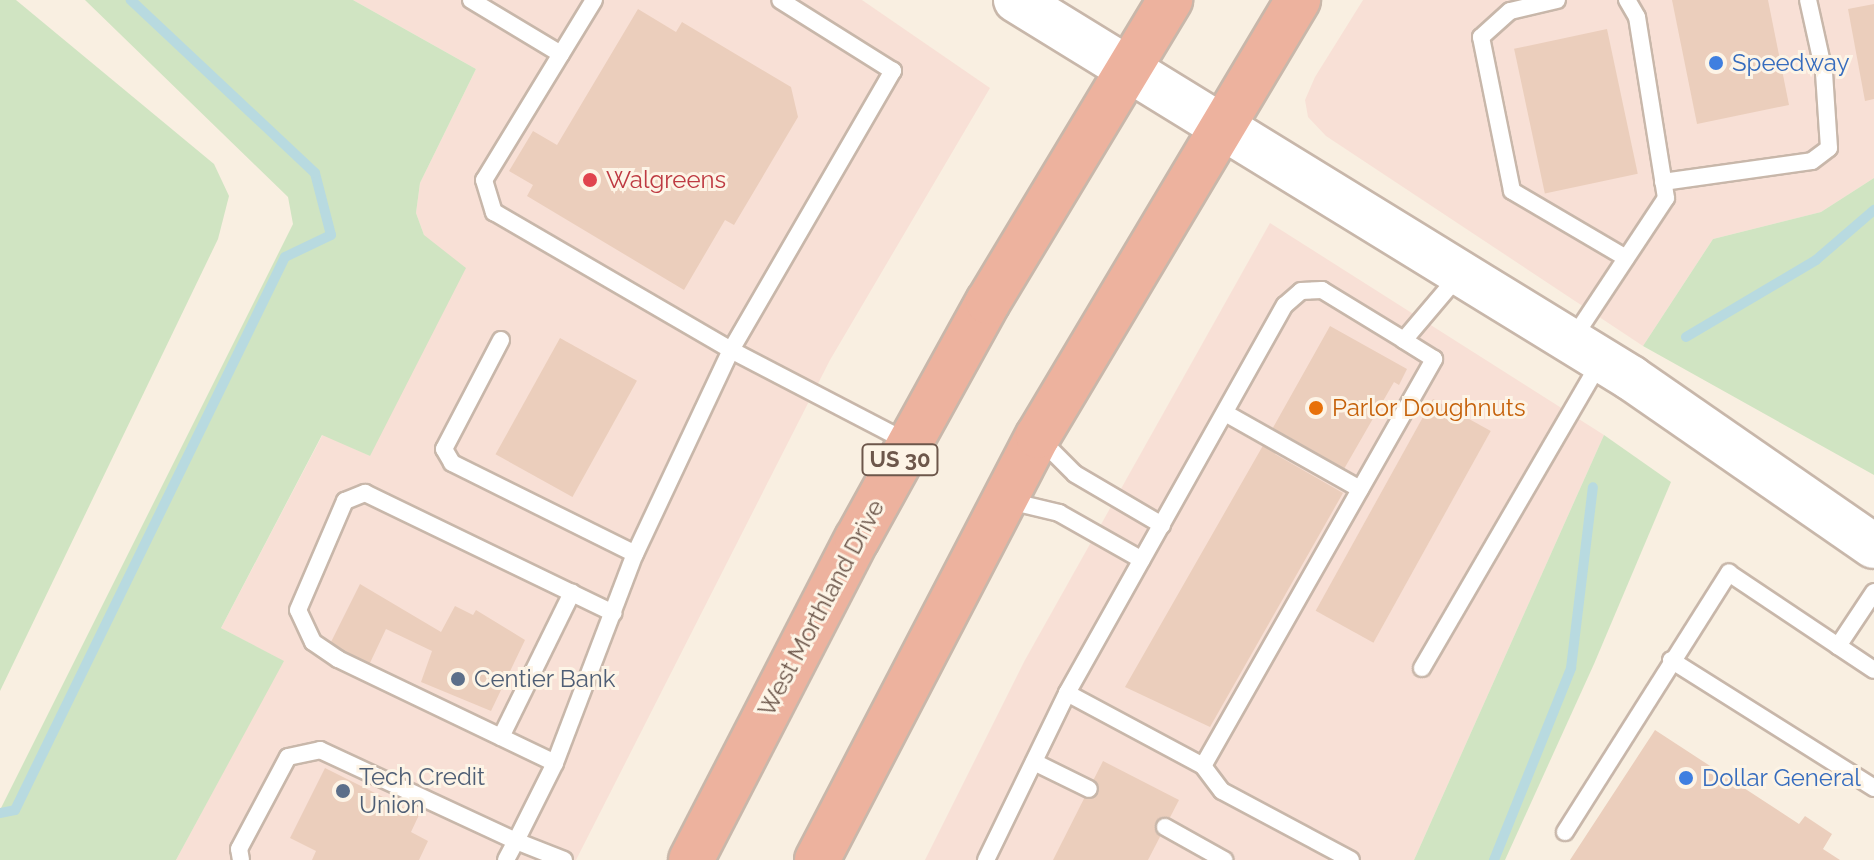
<!DOCTYPE html>
<style>
body{margin:0}
#map{position:relative;width:1874px;height:860px;overflow:hidden;background:#f9efe1;font-family:Raleway,sans-serif}
div>[style]{position:absolute}
.commercial>*{inset:0;background:#f8e0d6}
.green>*{inset:0;background:#d0e4c2}
.stream>*{height:10px;margin:-5px;padding:0 5px;transform-origin:5px;border-radius:5px;background:#b8dae0}
.building>*{inset:0;background:#ebcebc;transform-origin:0 0}
.roads{filter:drop-shadow(2px 0 #c8b7aa) drop-shadow(-2px 0 #c8b7aa) drop-shadow(0 2px #c8b7aa) drop-shadow(0 -2px #c8b7aa)}
.lane>*{height:16px;margin:-8px;padding:0 8px;transform-origin:8px;border-radius:8px;background:#fff}
.secondary>*{height:44px;margin:-22px;padding:0 22px;transform-origin:22px;border-radius:22px;background:#fff}
.highway>*{height:44px;margin:-22px;padding:0 22px;transform-origin:22px;border-radius:22px;background:#edb29e}
.dots>*{width:22px;height:22px;translate:-50% -50%;box-sizing:border-box;border:4px solid #fdf4e6;border-radius:50%}
span{translate:-50% -50%;white-space:nowrap;text-align:center;line-height:1.15;-webkit-text-stroke:6px #fdf4e6;paint-order:stroke}
.shield-label span{padding:2px 6px;background:#fdf4e6;border:2px solid;border-radius:6px;-webkit-text-stroke-width:0}
.shield-label{font-size:22px;color:#6d574b;font-weight:700}
.shop-label{font-size:24px;color:#366cbe}
.left{translate:0 -50%;text-align:left}
.health-label{font-size:24px;color:#be3a42}
.food-label{font-size:24px;color:#c56008}
.street-label{font-size:24px;color:#6d574b}
.service-label{font-size:24px;color:#4e5e75}
</style>
<div id="map">
<div class="commercial">
<i style="clip-path:polygon(353px 0,862px 0,990px 88px,830px 360px,576px 860px,176px 860px,283px 661px,221px 628px,323px 434px,370px 456px,424px 235px,416px 213px,420px 183px,476px 69px)"></i>
<i style="clip-path:polygon(1363px 0,1874px 0,1874px 178px,1821px 212px,1713px 239px,1643px 346px,1326px 136px,1308px 117px,1305px 100px,1315px 77px)"></i>
<i style="clip-path:polygon(1270px 223px,1604px 435px,1414px 860px,925px 860px,1025px 660px)"></i>
</div>
<div class="green">
<i style="clip-path:polygon(0 0,16px 0,214px 164px,229px 196px,218px 239px,0 691px)"></i>
<i style="clip-path:polygon(85px 0,353px 0,476px 69px,420px 183px,416px 213px,424px 235px,466px 268px,370px 456px,322px 435px,221px 628px,284px 661px,176px 860px,0 860px,0 810px,293px 224px,288px 197px)"></i>
<i style="clip-path:polygon(1874px 178px,1874px 475px,1643px 346px,1713px 239px,1821px 212px)"></i>
<i style="clip-path:polygon(1604px 435px,1671px 482px,1594px 664px,1505px 860px,1414px 860px)"></i>
</div>
<div class="stream">
<i style="left:1686px;top:337px;width:151px;rotate:-30.6deg"></i>
<i style="left:1816px;top:260px;width:77px;rotate:-40.8deg"></i>
<i style="left:0;top:813px;width:15px;rotate:-11deg"></i>
<i style="left:15px;top:810px;width:615px;rotate:-63.98deg"></i>
<i style="left:285px;top:257px;width:51px;rotate:-25.6deg"></i>
<i style="left:331px;top:235px;width:64px;rotate:-104.5deg"></i>
<i style="left:315px;top:173px;width:253px;rotate:-136.8deg"></i>
<i style="left:1494px;top:860px;width:207px;rotate:-68.1deg"></i>
<i style="left:1571px;top:668px;width:182px;rotate:-83.1deg"></i>
</div>
<div class="building">
<i style="clip-path:polygon(1672px 0,1768px 0,1789px 105px,1697px 124px)"></i>
<i style="clip-path:polygon(1874px 4px,1874px 99px,1865px 101px,1848px 9px)"></i>
<i style="clip-path:polygon(638px 9px,676px 32px,682px 22px,791px 87px,798px 117px,734px 225px,725px 220px,684px 290px,527px 196px,533px 185px,509px 171px,533px 131px,557px 145px)"></i>
<i style="left:1607px;top:29px;width:148px;height:95px;rotate:78deg"></i>
<i style="clip-path:polygon(1330px 326px,1407px 369px,1399px 385px,1394px 382px,1344px 469px,1287px 437px,1284px 441px,1270px 433px)"></i>
<i style="left:560px;top:338px;width:88px;height:133px;rotate:29deg"></i>
<i style="left:1433px;top:399px;width:66px;height:242px;rotate:29deg"></i>
<i style="clip-path:polygon(1265px 442px,1278px 450px,1275px 454px,1343px 493px,1210px 727px,1125px 687px)"></i>
<i style="clip-path:polygon(360px 584px,441px 632px,455px 606px,473px 615px,476px 610px,525px 640px,491px 711px,421px 682px,432px 651px,386px 629px,369px 665px,329px 646px)"></i>
<i style="clip-path:polygon(1655px 730px,1799px 824px,1805px 816px,1832px 834px,1823px 849px,1840px 860px,1570px 860px)"></i>
<i style="clip-path:polygon(1103px 761px,1179px 800px,1148px 860px,1053px 860px)"></i>
<i style="clip-path:polygon(325px 768px,419px 815px,411px 832px,428px 841px,419px 860px,312px 860px,316px 851px,290px 838px)"></i>
</div>
<div class="roads">
<div class="lane">
<i style="left:471px;top:0;width:105px;rotate:31deg"></i>
<i style="left:594px;top:0;width:211px;rotate:121.4deg"></i>
<i style="left:484px;top:180px;width:34px;rotate:73deg"></i>
<i style="left:494px;top:212px;width:274px;rotate:30.2deg"></i>
<i style="left:731px;top:350px;width:323px;rotate:-59.9deg"></i>
<i style="left:893px;top:71px;width:133px;rotate:-147.9deg"></i>
<i style="left:1557px;top:0;width:48px;rotate:166.8deg"></i>
<i style="left:1510px;top:11px;width:39px;rotate:138deg"></i>
<i style="left:1481px;top:37px;width:157px;rotate:78.6deg"></i>
<i style="left:1512px;top:191px;width:132px;rotate:30.4deg"></i>
<i style="left:1663px;top:182px;width:150px;rotate:-8deg"></i>
<i style="left:1812px;top:161px;width:21px;rotate:-37deg"></i>
<i style="left:1829px;top:148px;width:76px;rotate:-93.8deg"></i>
<i style="left:1824px;top:72px;width:74px;rotate:-102.5deg"></i>
<i style="left:501px;top:340px;width:123px;rotate:117.6deg"></i>
<i style="left:444px;top:449px;width:16px;rotate:60deg"></i>
<i style="left:452px;top:463px;width:204px;rotate:26.4deg"></i>
<i style="left:1572px;top:340px;width:170px;rotate:-56.5deg"></i>
<i style="left:1666px;top:198px;width:183px;rotate:-99.1deg"></i>
<i style="left:1637px;top:17px;width:20px;rotate:-120deg"></i>
<i style="left:1225px;top:413px;width:155px;rotate:29.4deg"></i>
<i style="left:1040px;top:439px;width:49px;rotate:45deg"></i>
<i style="left:1075px;top:474px;width:101px;rotate:30.4deg"></i>
<i style="left:1005px;top:500px;width:56px;rotate:13.5deg"></i>
<i style="left:1059px;top:513px;width:95px;rotate:29.5deg"></i>
<i style="left:1874px;top:592px;width:65px;rotate:123.7deg"></i>
<i style="left:1838px;top:646px;width:43px;rotate:33.7deg"></i>
<i style="left:1671px;top:660px;width:240px;rotate:32.2deg"></i>
<i style="left:1422px;top:668px;width:355px;rotate:-59.8deg"></i>
<i style="left:1067px;top:693px;width:154px;rotate:28.2deg"></i>
<i style="left:1203px;top:766px;width:468px;rotate:-60.4deg"></i>
<i style="left:1434px;top:359px;width:36px;rotate:-148deg"></i>
<i style="left:501px;top:737px;width:161px;rotate:-63.8deg"></i>
<i style="left:1034px;top:762px;width:61px;rotate:26.1deg"></i>
<i style="left:555px;top:763px;width:241px;rotate:-154.4deg"></i>
<i style="left:338px;top:659px;width:30px;rotate:-146deg"></i>
<i style="left:313px;top:642px;width:35px;rotate:-115deg"></i>
<i style="left:298px;top:610px;width:119px;rotate:-66.7deg"></i>
<i style="left:345px;top:501px;width:22px;rotate:-22deg"></i>
<i style="left:365px;top:493px;width:276px;rotate:25.8deg"></i>
<i style="left:1203px;top:766px;width:31px;rotate:53deg"></i>
<i style="left:1222px;top:791px;width:146px;rotate:28.1deg"></i>
<i style="left:1165px;top:827px;width:68px;rotate:29.2deg"></i>
<i style="left:1565px;top:832px;width:307px;rotate:-57.7deg"></i>
<i style="left:1729px;top:573px;width:131px;rotate:33.8deg"></i>
<i style="left:241px;top:860px;width:11px;rotate:-100deg"></i>
<i style="left:239px;top:849px;width:104px;rotate:-62deg"></i>
<i style="left:288px;top:757px;width:33px;rotate:-12deg"></i>
<i style="left:320px;top:750px;width:216px;rotate:24.9deg"></i>
<i style="left:516px;top:841px;width:21px;rotate:118deg"></i>
<i style="left:564px;top:860px;width:52px;rotate:-158.4deg"></i>
<i style="left:516px;top:841px;width:87px;rotate:-63.4deg"></i>
<i style="left:555px;top:763px;width:224px;rotate:-69.1deg"></i>
<i style="left:635px;top:554px;width:225px;rotate:-64.8deg"></i>
<i style="left:731px;top:350px;width:199px;rotate:27.5deg"></i>
<i style="left:986px;top:860px;width:186px;rotate:-64.1deg"></i>
<i style="left:1067px;top:693px;width:445px;rotate:-60.7deg"></i>
<i style="left:1285px;top:305px;width:21px;rotate:-41deg"></i>
<i style="left:1301px;top:291px;width:21px;rotate:-3deg"></i>
<i style="left:1322px;top:290px;width:96px;rotate:31.4deg"></i>
<i style="left:1404px;top:340px;width:87px;rotate:-49.7deg"></i>
</div>
<div class="secondary">
<i style="left:1016px;top:0;width:722px;rotate:31.58deg"></i>
<i style="left:1631px;top:378px;width:295px;rotate:34.7deg"></i>
</div>
<div class="highway">
<i style="left:691px;top:860px;width:361px;rotate:-62.7deg"></i>
<i style="left:857px;top:539px;width:271px;rotate:-61.1deg"></i>
<i style="left:988px;top:302px;width:353px;rotate:-58.9deg"></i>
<i style="left:817px;top:860px;width:478px;rotate:-62.5deg"></i>
<i style="left:1038px;top:436px;width:508px;rotate:-59.19deg"></i>
</div>
</div>
<div class="dots">
<i style="left:1716px;top:63px;background:#3f7fe0"></i>
<i style="left:590px;top:180px;background:#e0444e"></i>
<i style="left:1316px;top:408px;background:#e8710a"></i>
<i style="left:458px;top:679px;background:#5c6f8a"></i>
<i style="left:1686px;top:778px;background:#3f7fe0"></i>
<i style="left:343px;top:791px;background:#5c6f8a"></i>
</div>
<div class="shield-label">
<span style="left:900px;top:460px">US 30</span>
</div>
<div class="shop-label">
<span class="left" style="left:1732px;top:63px">Speedway</span>
<span class="left" style="left:1702px;top:778px">Dollar General</span>
</div>
<div class="health-label">
<span class="left" style="left:606px;top:180px">Walgreens</span>
</div>
<div class="food-label">
<span class="left" style="left:1332px;top:408px">Parlor Doughnuts</span>
</div>
<div class="street-label">
<span style="left:821px;top:608px;rotate:-62deg">West Morthland Drive</span>
</div>
<div class="service-label">
<span class="left" style="left:474px;top:679px">Centier Bank</span>
<span class="left" style="left:359px;top:791px">Tech Credit<br>Union</span>
</div>
</div>
